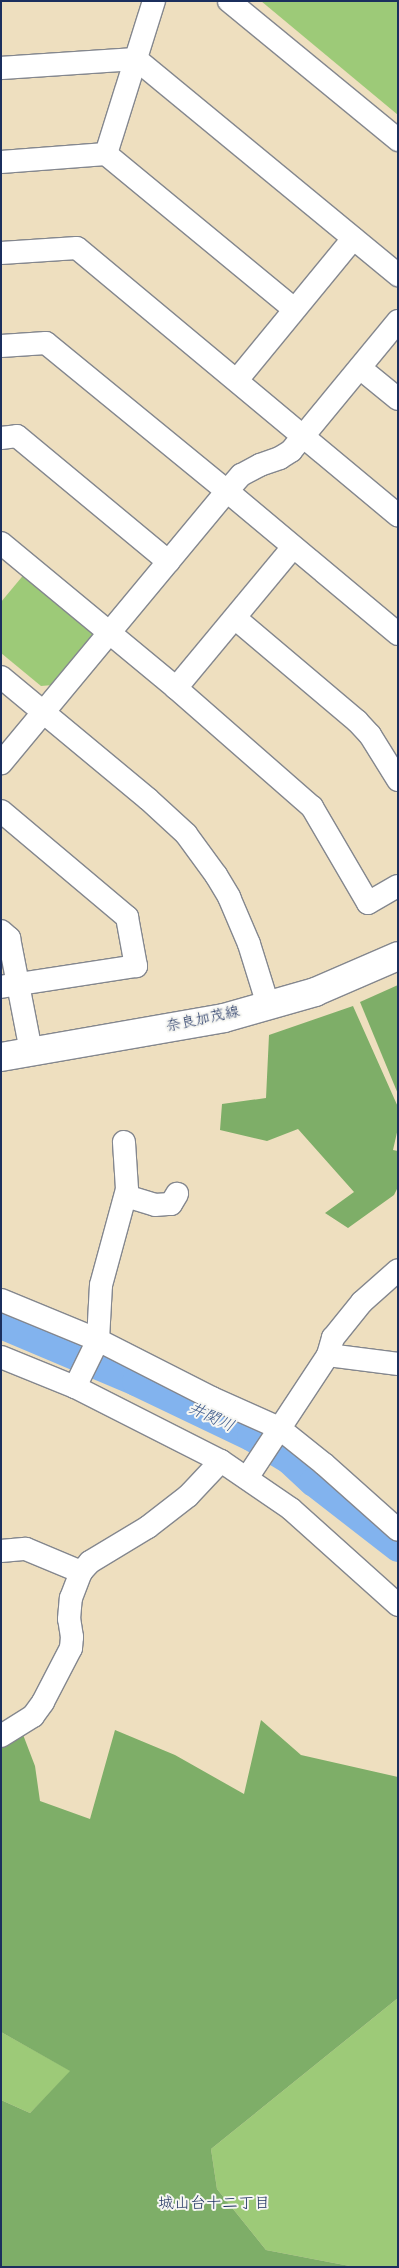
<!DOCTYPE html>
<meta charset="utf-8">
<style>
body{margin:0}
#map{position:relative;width:399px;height:2268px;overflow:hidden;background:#eedfbf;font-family:Kalam,"Klee One",sans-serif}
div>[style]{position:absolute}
.green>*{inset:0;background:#9dca78}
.forest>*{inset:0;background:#7eae68}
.river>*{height:28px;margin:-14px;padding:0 14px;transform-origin:14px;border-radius:14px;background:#82b3ee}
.roads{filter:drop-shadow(1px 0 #84878e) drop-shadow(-1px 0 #84878e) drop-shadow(0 1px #84878e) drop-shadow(0 -1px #84878e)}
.minor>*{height:22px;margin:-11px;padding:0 11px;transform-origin:11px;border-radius:11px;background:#fff}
.major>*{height:28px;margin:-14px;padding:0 14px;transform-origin:14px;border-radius:14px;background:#fff}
span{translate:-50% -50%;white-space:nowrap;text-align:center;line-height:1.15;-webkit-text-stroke:4px #f6f6f2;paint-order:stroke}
.street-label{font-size:15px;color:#1b2f5e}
.water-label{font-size:16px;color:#3a5789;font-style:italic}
.neighbourhood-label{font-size:16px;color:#1b2f5e}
.frame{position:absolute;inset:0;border:2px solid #1b2f5e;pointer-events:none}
</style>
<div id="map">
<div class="green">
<i style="clip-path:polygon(261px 1px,398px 1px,398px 115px)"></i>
<i style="clip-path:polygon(26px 572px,93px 627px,93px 637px,53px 685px,41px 686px,1px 653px,1px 602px)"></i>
<i style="clip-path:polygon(398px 1998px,398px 2267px,355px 2267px,266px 2250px,217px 2189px,211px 2149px)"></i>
<i style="clip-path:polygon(1px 2032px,71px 2071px,30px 2113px,1px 2100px)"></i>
</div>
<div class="forest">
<i style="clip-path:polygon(398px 985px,398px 1094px,360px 1002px)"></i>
<i style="clip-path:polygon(353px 1006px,398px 1107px,398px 1128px,393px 1150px,398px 1151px,398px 1187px,394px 1195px,348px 1228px,325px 1213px,354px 1192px,298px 1129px,267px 1141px,220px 1130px,222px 1104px,266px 1098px,269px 1035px)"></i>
<i style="clip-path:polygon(261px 1720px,301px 1755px,398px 1777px,398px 1998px,211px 2149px,217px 2189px,266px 2250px,355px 2267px,1px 2267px,1px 2100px,30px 2113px,70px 2071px,1px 2032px,1px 1745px,22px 1732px,35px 1766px,40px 1801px,90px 1819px,115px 1730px,175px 1755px,244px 1794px)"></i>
</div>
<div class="river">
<i style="left:1px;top:1325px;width:147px;rotate:22.9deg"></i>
<i style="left:136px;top:1382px;width:127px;rotate:25.6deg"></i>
<i style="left:251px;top:1437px;width:44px;rotate:31.2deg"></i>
<i style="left:289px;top:1460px;width:33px;rotate:43deg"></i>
<i style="left:313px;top:1482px;width:108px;rotate:37.8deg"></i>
</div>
<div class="roads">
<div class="minor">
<i style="left:229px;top:1px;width:219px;rotate:39.4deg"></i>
<i style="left:1px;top:68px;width:135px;rotate:-3.8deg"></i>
<i style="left:136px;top:59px;width:340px;rotate:39.5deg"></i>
<i style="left:106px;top:154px;width:160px;rotate:-72.6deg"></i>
<i style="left:1px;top:162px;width:105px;rotate:-4.4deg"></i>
<i style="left:106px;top:154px;width:244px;rotate:39.5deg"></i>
<i style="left:1px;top:253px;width:76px;rotate:-3.8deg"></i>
<i style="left:77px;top:248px;width:418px;rotate:39.8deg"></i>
<i style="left:398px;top:321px;width:168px;rotate:129.5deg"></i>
<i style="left:291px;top:451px;width:13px;rotate:148deg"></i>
<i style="left:280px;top:458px;width:21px;rotate:161deg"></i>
<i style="left:260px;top:465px;width:21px;rotate:152deg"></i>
<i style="left:241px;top:475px;width:21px;rotate:131deg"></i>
<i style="left:227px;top:491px;width:223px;rotate:39.9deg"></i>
<i style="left:1px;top:346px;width:45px;rotate:-3.8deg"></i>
<i style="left:46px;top:343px;width:234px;rotate:39.3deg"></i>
<i style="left:227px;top:491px;width:354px;rotate:129.7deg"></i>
<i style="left:360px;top:368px;width:49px;rotate:39.2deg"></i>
<i style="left:237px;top:380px;width:183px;rotate:-50.6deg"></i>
<i style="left:1px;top:438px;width:16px;rotate:-7deg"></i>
<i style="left:17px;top:436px;width:197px;rotate:39.7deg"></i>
<i style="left:1px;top:543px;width:227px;rotate:39.6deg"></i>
<i style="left:176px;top:688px;width:181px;rotate:41.2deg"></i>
<i style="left:312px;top:807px;width:111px;rotate:59.7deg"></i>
<i style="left:368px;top:903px;width:34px;rotate:-30deg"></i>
<i style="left:235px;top:618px;width:160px;rotate:40.2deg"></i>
<i style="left:357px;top:721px;width:19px;rotate:47deg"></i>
<i style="left:370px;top:735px;width:53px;rotate:58.1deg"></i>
<i style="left:1px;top:677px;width:191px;rotate:39.7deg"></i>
<i style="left:148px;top:799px;width:52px;rotate:42.6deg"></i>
<i style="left:186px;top:834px;width:51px;rotate:53.8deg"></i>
<i style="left:216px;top:875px;width:26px;rotate:59deg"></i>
<i style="left:229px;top:897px;width:51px;rotate:66.9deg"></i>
<i style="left:249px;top:944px;width:64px;rotate:72.7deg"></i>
<i style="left:176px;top:688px;width:183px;rotate:-50.3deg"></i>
<i style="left:1px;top:811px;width:165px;rotate:40.1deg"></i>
<i style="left:127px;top:917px;width:50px;rotate:79.6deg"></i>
<i style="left:136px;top:966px;width:137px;rotate:171.2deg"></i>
<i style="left:1px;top:931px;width:11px;rotate:41deg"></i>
<i style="left:9px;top:938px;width:115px;rotate:79deg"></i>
<i style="left:126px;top:1196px;width:30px;rotate:17deg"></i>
<i style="left:155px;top:1205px;width:16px;rotate:-4deg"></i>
<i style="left:171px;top:1204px;width:12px;rotate:-59deg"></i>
<i style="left:1px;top:1300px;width:105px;rotate:22.4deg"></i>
<i style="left:98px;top:1340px;width:128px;rotate:27deg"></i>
<i style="left:212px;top:1398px;width:73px;rotate:24.1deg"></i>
<i style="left:279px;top:1428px;width:58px;rotate:38.7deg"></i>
<i style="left:324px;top:1464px;width:99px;rotate:41.7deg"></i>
<i style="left:328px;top:1355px;width:71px;rotate:7.3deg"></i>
<i style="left:1px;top:1357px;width:80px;rotate:22.1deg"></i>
<i style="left:75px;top:1387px;width:164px;rotate:26.9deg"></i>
<i style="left:221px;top:1461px;width:85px;rotate:34.4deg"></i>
<i style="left:291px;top:1509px;width:144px;rotate:41.9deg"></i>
<i style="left:75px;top:1387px;width:52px;rotate:-63.9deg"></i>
<i style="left:98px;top:1340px;width:55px;rotate:-86.9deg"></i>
<i style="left:101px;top:1285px;width:99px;rotate:-74.8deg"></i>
<i style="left:127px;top:1189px;width:47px;rotate:-93.7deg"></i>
<i style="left:247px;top:1478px;width:147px;rotate:-56.6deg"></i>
<i style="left:328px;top:1355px;width:18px;rotate:-74deg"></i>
<i style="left:333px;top:1338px;width:46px;rotate:-51.1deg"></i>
<i style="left:362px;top:1302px;width:48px;rotate:-41.6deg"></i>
<i style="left:1px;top:1551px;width:25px;rotate:-5deg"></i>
<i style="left:26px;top:1549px;width:60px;rotate:22.7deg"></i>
<i style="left:1px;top:1736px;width:38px;rotate:-32deg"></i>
<i style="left:33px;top:1716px;width:17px;rotate:-54deg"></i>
<i style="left:43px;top:1702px;width:61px;rotate:-62.6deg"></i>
<i style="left:71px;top:1648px;width:11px;rotate:-85deg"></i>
<i style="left:72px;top:1637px;width:18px;rotate:-99deg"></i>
<i style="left:69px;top:1619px;width:21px;rotate:-85deg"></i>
<i style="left:71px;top:1598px;width:28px;rotate:-69deg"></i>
<i style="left:81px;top:1572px;width:13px;rotate:-48deg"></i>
<i style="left:90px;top:1562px;width:68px;rotate:-31.1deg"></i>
<i style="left:148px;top:1527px;width:51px;rotate:-37.8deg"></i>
<i style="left:188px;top:1496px;width:48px;rotate:-46.7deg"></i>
</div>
<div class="major">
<i style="left:1px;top:1057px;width:226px;rotate:-9.9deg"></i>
<i style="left:224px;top:1018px;width:95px;rotate:-15.9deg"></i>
<i style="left:315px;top:992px;width:90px;rotate:-23.4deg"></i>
</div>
</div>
<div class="street-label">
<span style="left:203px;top:1020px;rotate:-12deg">奈良加茂線</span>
</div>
<div class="water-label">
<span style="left:211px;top:1418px;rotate:25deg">井関川</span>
</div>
<div class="neighbourhood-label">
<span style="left:214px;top:2204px">城山台十二丁目</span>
</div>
<div class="frame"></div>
</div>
